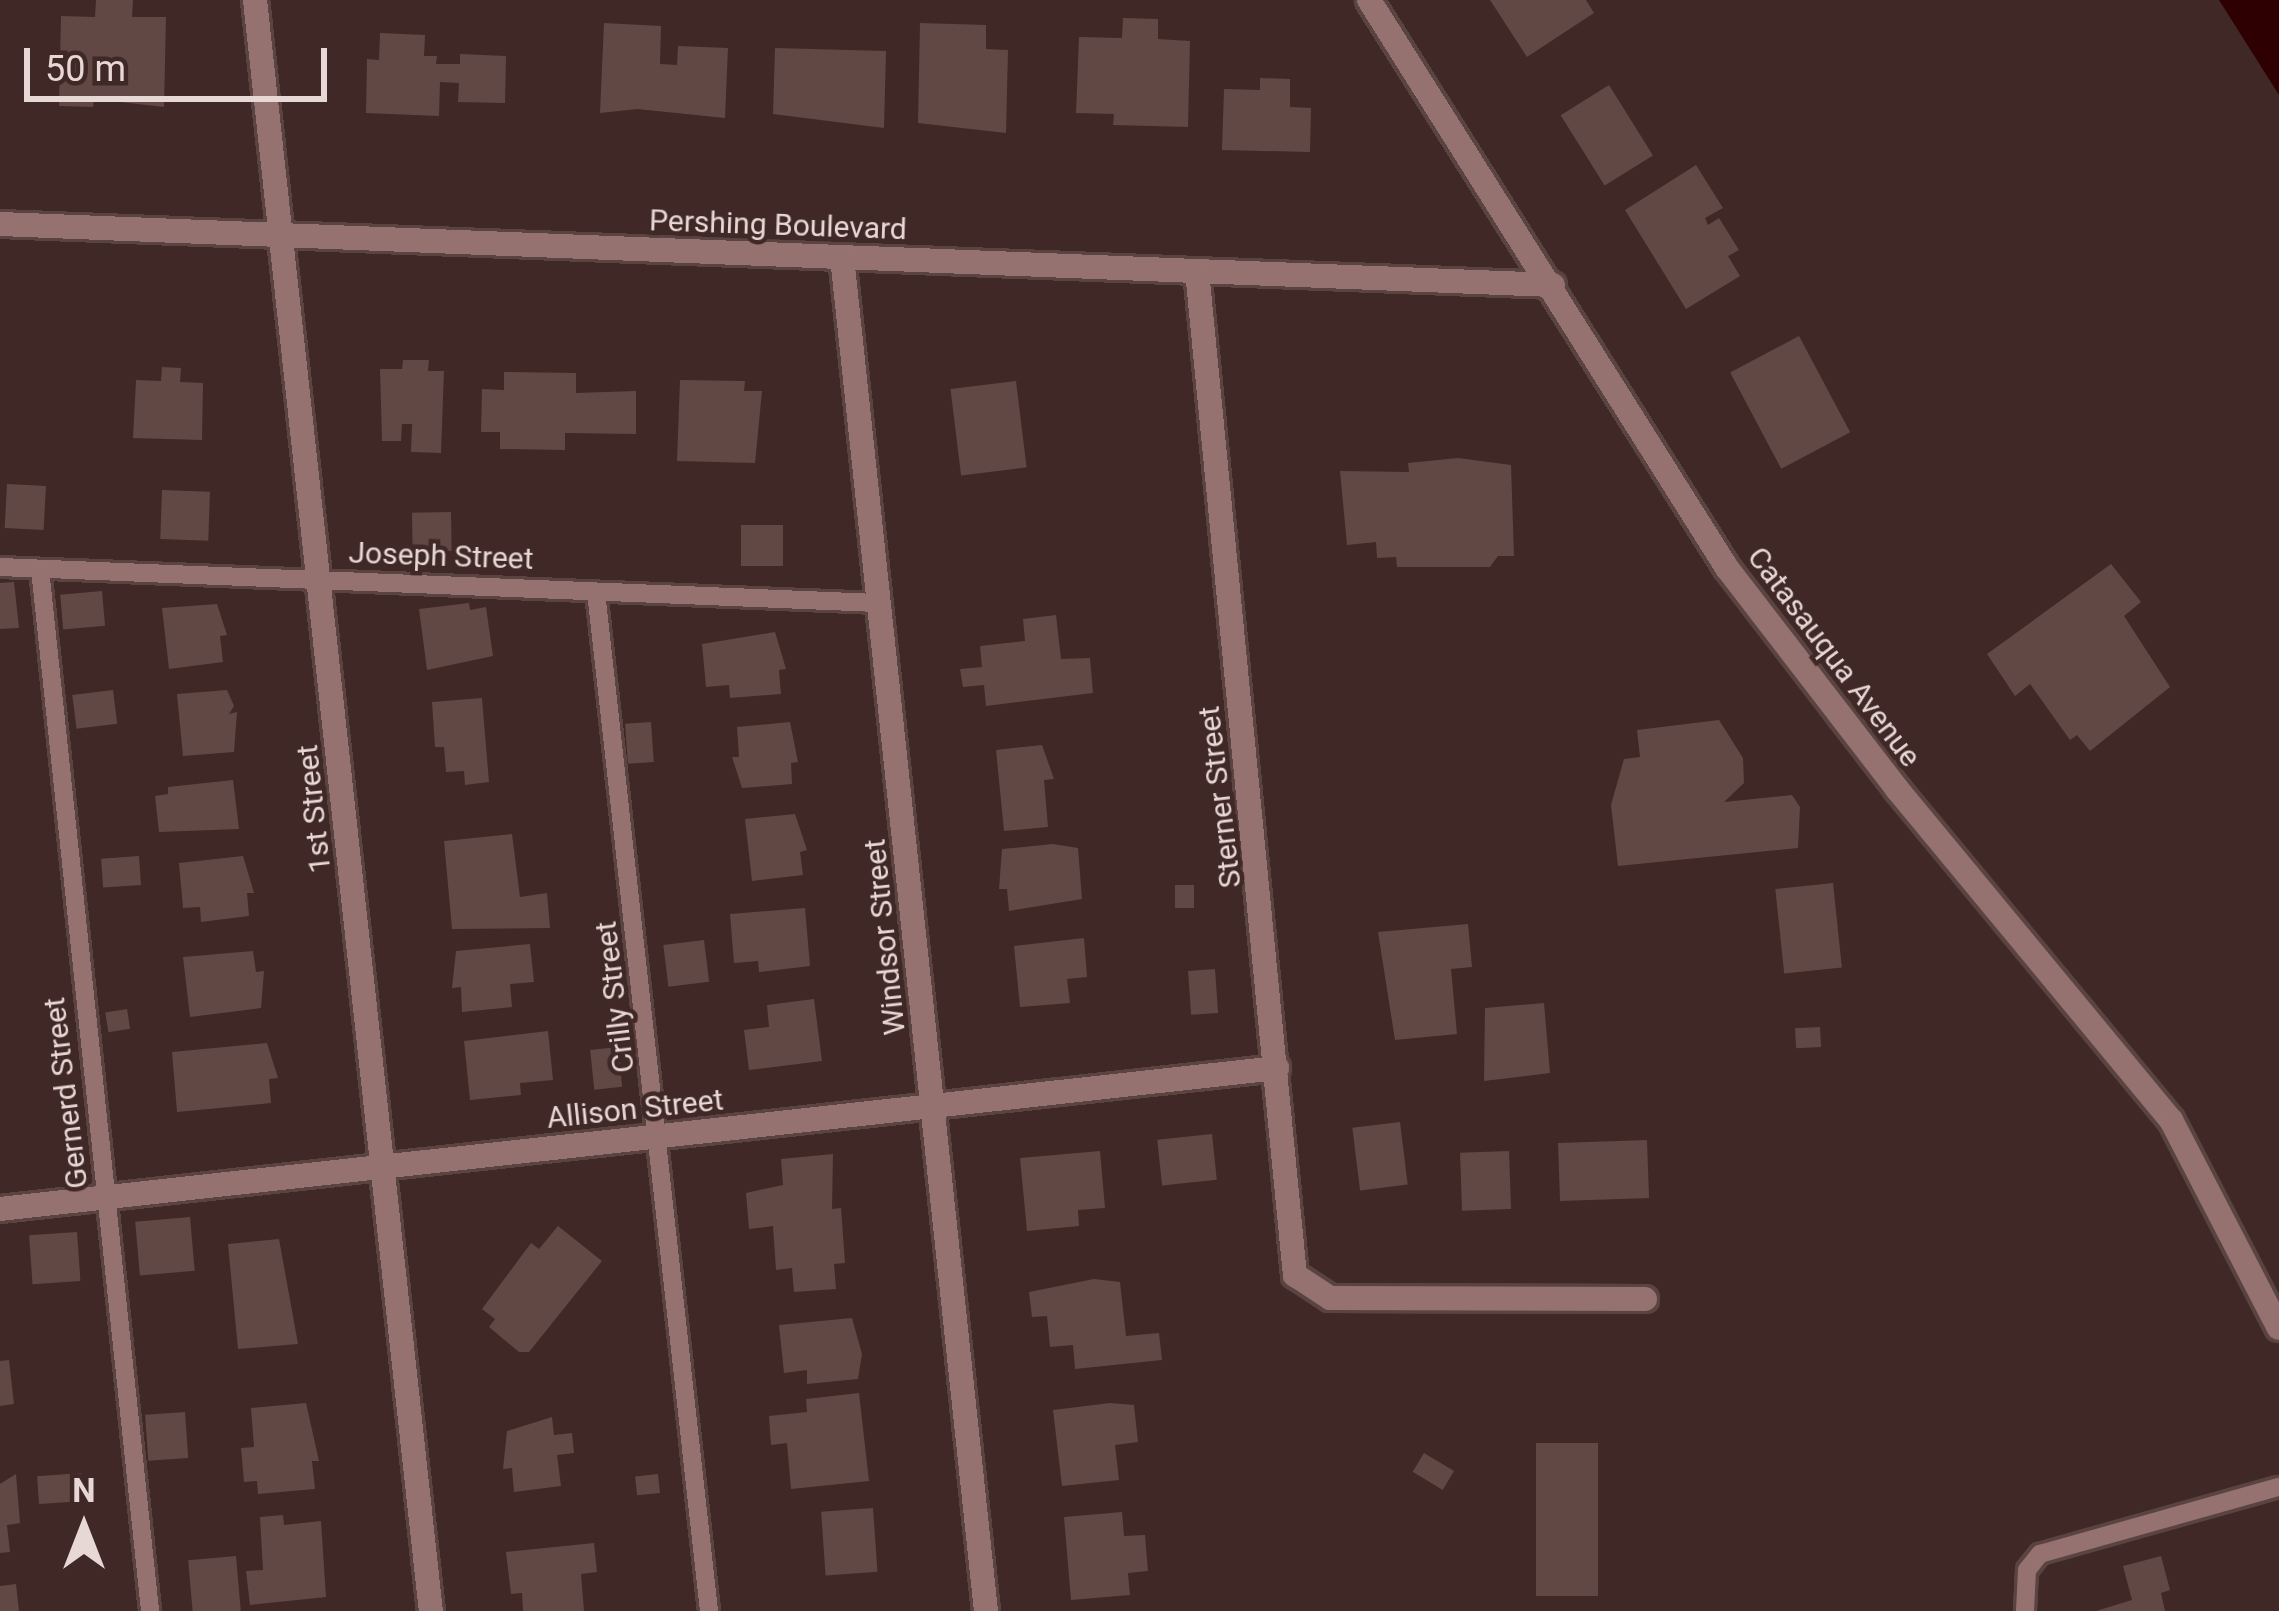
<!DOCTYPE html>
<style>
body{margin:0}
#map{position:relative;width:2279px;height:1611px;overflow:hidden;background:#3f2826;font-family:Roboto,sans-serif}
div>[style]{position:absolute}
.water>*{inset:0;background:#2f0002}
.building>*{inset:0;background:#614845;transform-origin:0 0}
.roads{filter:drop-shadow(3px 0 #5a4442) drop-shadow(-3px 0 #5a4442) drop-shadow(0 3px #5a4442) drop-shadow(0 -3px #5a4442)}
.lane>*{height:18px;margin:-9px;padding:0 9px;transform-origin:9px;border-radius:9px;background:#95726f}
.street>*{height:24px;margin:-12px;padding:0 12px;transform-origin:12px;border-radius:12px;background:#95726f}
span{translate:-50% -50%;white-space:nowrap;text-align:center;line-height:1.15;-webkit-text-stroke:9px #3f2826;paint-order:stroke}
.street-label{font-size:30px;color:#e7d7d5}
.north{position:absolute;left:24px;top:1467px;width:120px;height:120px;-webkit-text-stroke:9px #3f2826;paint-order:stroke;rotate:0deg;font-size:33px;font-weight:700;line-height:48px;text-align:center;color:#e7d7d5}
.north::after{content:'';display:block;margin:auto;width:42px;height:54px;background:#e7d7d5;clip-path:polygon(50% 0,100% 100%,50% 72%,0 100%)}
.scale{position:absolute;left:24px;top:48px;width:303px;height:54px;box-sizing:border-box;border:6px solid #e7d7d5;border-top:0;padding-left:15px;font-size:36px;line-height:42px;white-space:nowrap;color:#e7d7d5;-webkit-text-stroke:9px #3f2826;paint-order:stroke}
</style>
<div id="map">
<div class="water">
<i style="clip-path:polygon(2219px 0,2279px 0,2279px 95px)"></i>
</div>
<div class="building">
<i style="clip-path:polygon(96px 0,133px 0,132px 17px,166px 17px,164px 107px,94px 99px,93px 107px,59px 106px,61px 16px,95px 17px)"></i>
<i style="clip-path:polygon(1490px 0,1586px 0,1594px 13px,1527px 57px)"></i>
<i style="clip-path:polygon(1123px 18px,1158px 19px,1158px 39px,1190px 41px,1188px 127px,1113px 125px,1114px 114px,1076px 113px,1079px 37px,1122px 38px)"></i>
<i style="clip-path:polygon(604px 23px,661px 26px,660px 64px,677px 65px,678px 46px,728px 48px,725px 118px,637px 109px,600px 113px)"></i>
<i style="clip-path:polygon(920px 23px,986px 25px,986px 49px,1008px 50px,1006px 133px,918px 123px)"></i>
<i style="clip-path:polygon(380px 33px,425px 35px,424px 56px,437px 56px,436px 64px,460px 64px,460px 54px,506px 56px,505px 103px,458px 102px,459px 83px,440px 82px,439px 116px,366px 113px,367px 59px,379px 60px)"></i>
<i style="clip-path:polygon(775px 48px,886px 51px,884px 128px,773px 114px)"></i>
<i style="clip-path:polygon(1260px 78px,1290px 79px,1290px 107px,1311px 108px,1310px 152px,1222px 150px,1224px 89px,1260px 90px)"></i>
<i style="left:1609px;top:85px;width:83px;height:57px;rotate:58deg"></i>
<i style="clip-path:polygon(1696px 165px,1723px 208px,1705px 218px,1708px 225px,1719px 218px,1739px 250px,1728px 256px,1740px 276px,1686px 309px,1625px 210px)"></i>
<i style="left:1799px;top:336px;width:109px;height:78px;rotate:62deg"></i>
<i style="clip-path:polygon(403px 360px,429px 360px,428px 371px,444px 371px,441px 453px,411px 452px,412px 424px,402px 424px,401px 441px,382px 441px,380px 369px,402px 369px)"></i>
<i style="clip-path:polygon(162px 367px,181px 368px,180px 382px,203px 383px,202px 440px,133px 438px,136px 380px,161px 381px)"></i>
<i style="clip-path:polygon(504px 372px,576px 373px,576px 393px,636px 391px,636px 434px,565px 433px,565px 450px,500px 449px,500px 432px,481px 432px,482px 389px,504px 390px)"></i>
<i style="clip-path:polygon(680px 380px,745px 381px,744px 391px,762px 391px,755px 463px,677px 461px)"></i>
<i style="left:1016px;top:381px;width:87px;height:66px;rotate:83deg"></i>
<i style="clip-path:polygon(1458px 458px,1511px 465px,1514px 556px,1498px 556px,1490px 567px,1397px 567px,1396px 557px,1377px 558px,1376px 542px,1347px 545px,1340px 471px,1409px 472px,1408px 463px)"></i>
<i style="left:7px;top:484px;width:39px;height:44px;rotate:3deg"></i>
<i style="left:162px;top:490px;width:48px;height:49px;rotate:2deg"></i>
<i style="left:451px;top:512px;width:39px;height:39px;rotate:89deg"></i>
<i style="left:741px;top:525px;width:42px;height:41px"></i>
<i style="clip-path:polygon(2111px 564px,2141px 602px,2124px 616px,2170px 687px,2090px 751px,2077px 735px,2070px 740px,2030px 684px,2015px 696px,1987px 654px)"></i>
<i style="clip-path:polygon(14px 582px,19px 628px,0 629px,0 583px)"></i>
<i style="left:102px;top:591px;width:35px;height:42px;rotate:85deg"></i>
<i style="clip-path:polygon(469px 603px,470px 610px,486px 607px,493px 656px,427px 670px,419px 609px)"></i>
<i style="clip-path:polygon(217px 604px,227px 635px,220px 636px,223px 662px,169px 669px,162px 608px)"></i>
<i style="clip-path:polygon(1056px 615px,1061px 659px,1090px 658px,1093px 693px,986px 706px,984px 685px,963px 687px,960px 669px,982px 667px,980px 646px,1025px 641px,1023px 619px)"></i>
<i style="clip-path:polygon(775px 632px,786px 669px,779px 670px,781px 694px,730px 698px,729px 685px,706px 687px,702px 644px)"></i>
<i style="left:113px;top:690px;width:34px;height:41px;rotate:83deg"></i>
<i style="clip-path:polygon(227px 690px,234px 706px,229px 714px,237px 712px,234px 752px,183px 756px,177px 694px)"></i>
<i style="clip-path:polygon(482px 698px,489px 782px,465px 785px,464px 771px,446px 772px,444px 747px,435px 747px,432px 702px)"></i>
<i style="clip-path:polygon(1719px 720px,1743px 758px,1744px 783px,1724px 802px,1792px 795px,1800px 807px,1798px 848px,1618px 866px,1611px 805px,1624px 759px,1640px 757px,1637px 730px)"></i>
<i style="left:651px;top:722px;width:40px;height:26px;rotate:86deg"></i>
<i style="clip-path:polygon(790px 722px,798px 762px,791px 763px,792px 784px,742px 788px,732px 757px,739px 757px,737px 727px)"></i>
<i style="clip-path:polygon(1042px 745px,1054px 779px,1044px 780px,1048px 827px,1004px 831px,996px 750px)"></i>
<i style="clip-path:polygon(233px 780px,239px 829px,159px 832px,155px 796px,168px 794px,168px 787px)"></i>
<i style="clip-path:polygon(795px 814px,807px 850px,800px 852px,803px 875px,752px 881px,745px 819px)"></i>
<i style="clip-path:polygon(512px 834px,520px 897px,547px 893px,550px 928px,452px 929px,444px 841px)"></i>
<i style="clip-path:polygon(1053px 844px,1078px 848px,1082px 899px,1009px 911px,1007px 889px,999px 889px,1002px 849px)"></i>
<i style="left:139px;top:856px;width:29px;height:38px;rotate:86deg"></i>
<i style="clip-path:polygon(243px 856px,254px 893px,247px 893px,249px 916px,201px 922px,200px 907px,183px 908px,179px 863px)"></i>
<i style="left:1833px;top:883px;width:85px;height:58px;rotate:84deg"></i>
<i style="left:1175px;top:885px;width:19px;height:23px"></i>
<i style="clip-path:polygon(805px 908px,810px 966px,759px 972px,758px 961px,734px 963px,730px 914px)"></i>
<i style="clip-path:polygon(1468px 924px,1472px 967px,1451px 969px,1457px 1034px,1395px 1040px,1378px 932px)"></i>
<i style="clip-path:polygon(1084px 938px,1087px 977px,1067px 979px,1070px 1003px,1020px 1007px,1014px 946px)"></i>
<i style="left:704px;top:940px;width:42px;height:41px;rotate:83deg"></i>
<i style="clip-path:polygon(530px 944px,534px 982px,510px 984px,512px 1007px,462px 1012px,461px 987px,452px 988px,456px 951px)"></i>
<i style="clip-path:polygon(253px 951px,256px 972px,264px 971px,261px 1008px,190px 1017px,183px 957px)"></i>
<i style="left:1215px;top:969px;width:44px;height:27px;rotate:86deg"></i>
<i style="clip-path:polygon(814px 999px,822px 1061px,749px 1070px,744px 1030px,769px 1027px,767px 1005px)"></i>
<i style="clip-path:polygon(1544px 1003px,1550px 1073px,1484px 1081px,1485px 1008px)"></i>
<i style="left:127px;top:1009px;width:20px;height:22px;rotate:81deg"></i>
<i style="left:1820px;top:1027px;width:20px;height:25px;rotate:87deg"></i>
<i style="clip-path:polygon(548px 1031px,553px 1080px,520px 1083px,521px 1095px,470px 1100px,464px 1041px)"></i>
<i style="clip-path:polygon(267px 1043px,278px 1078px,269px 1079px,271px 1103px,177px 1112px,172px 1052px)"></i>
<i style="left:618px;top:1047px;width:40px;height:28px;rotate:84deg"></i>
<i style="left:1400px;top:1122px;width:63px;height:48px;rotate:83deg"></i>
<i style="left:1212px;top:1134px;width:46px;height:55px;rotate:84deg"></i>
<i style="left:1647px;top:1140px;width:58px;height:89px;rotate:88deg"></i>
<i style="clip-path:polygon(1100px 1151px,1105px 1208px,1078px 1210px,1079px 1226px,1027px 1231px,1020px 1158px)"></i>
<i style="left:1509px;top:1151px;width:58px;height:49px;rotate:88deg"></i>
<i style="clip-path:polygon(833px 1154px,832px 1209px,841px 1208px,845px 1263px,834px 1264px,836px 1289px,794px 1292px,792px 1268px,776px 1270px,773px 1226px,749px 1229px,746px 1193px,783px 1185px,781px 1159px)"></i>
<i style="left:190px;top:1217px;width:54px;height:55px;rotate:85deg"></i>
<i style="clip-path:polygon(558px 1226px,602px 1261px,529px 1352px,519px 1352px,489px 1327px,495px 1319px,482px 1309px,531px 1243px,539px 1249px)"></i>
<i style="left:77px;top:1232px;width:49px;height:48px;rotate:86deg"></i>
<i style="clip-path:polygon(279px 1239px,298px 1344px,238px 1349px,228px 1244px)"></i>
<i style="clip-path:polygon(1094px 1279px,1120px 1282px,1126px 1336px,1159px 1333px,1162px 1360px,1075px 1369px,1073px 1345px,1050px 1347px,1047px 1316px,1032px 1317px,1029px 1292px)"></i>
<i style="clip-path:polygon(852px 1318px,862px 1354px,858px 1379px,807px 1384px,807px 1370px,784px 1373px,779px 1325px)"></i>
<i style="clip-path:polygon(9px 1360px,14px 1404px,0 1406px,0 1361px)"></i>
<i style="clip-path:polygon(859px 1393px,869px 1481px,791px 1489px,787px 1443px,771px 1445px,769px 1416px,807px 1412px,806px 1399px)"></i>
<i style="clip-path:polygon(306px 1403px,319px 1461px,312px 1461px,315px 1489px,258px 1494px,257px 1481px,244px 1482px,241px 1448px,254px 1447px,251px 1408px)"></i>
<i style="clip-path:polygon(1110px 1403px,1134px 1405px,1138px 1442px,1115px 1445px,1119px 1480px,1062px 1486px,1053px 1410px)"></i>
<i style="left:185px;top:1412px;width:46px;height:40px;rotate:86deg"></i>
<i style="clip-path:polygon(552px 1417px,554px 1435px,572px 1433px,574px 1453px,557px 1455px,561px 1486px,514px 1492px,512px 1468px,503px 1469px,507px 1431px)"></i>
<i style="left:1536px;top:1443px;width:62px;height:153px"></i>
<i style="left:1424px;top:1453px;width:35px;height:22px;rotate:31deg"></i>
<i style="left:82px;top:1473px;width:28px;height:45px;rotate:86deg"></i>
<i style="clip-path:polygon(16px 1474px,20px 1523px,7px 1525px,10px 1552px,0 1553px,0 1484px)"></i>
<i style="left:658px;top:1474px;width:19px;height:23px;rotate:84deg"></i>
<i style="left:873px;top:1508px;width:64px;height:52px;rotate:86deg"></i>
<i style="clip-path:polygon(1122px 1512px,1124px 1536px,1145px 1535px,1148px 1571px,1128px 1573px,1130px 1595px,1071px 1600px,1064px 1517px)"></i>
<i style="clip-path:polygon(283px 1515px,284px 1525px,321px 1521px,326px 1597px,250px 1605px,246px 1571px,263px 1570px,260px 1517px)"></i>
<i style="clip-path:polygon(594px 1543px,597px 1572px,581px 1574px,584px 1611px,523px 1611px,522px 1593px,511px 1594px,506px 1552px)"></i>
<i style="left:236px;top:1556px;width:55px;height:48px;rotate:85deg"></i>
<i style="clip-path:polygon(2161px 1556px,2170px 1590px,2161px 1593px,2165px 1611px,2096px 1611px,2132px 1600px,2123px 1566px)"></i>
<i style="clip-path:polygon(16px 1584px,19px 1611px,0 1611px,0 1586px)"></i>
</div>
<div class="roads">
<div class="lane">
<i style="left:0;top:567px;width:880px;rotate:2.35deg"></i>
<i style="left:40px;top:569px;width:1048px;rotate:83.97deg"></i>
<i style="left:596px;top:592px;width:1025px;rotate:83.67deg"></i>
<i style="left:2025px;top:1611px;width:41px;rotate:-87.2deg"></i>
<i style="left:2027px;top:1570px;width:21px;rotate:-51deg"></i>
<i style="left:2040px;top:1554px;width:248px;rotate:-15.7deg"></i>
</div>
<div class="street">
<i style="left:255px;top:0;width:1621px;rotate:83.77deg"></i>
<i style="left:1369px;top:0;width:671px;rotate:57.78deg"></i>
<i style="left:1727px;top:568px;width:279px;rotate:52.4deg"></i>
<i style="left:1897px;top:789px;width:430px;rotate:50.4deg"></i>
<i style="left:2171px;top:1120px;width:234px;rotate:62.6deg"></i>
<i style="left:0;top:224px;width:1554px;rotate:2.25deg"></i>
<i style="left:842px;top:257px;width:1362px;rotate:83.93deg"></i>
<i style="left:1197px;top:271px;width:1009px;rotate:84.43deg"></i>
<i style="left:1295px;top:1275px;width:42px;rotate:33.3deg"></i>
<i style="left:1330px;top:1298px;width:315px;rotate:0.2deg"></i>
<i style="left:0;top:1209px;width:1285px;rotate:-6.3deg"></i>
</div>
</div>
<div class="street-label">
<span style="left:778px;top:225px;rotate:2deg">Pershing Boulevard</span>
<span style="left:441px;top:556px;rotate:2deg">Joseph Street</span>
<span style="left:1834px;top:657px;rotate:53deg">Catasauqua Avenue</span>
<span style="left:1220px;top:797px;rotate:-97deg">Sterner Street</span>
<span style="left:314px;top:809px;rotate:-96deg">1st Street</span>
<span style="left:885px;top:937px;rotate:-96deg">Windsor Street</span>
<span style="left:615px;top:997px;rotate:-97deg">Crilly Street</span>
<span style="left:66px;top:1093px;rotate:-97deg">Gernerd Street</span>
<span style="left:635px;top:1109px;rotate:-6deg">Allison Street</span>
</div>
<div class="north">N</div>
<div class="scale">50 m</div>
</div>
